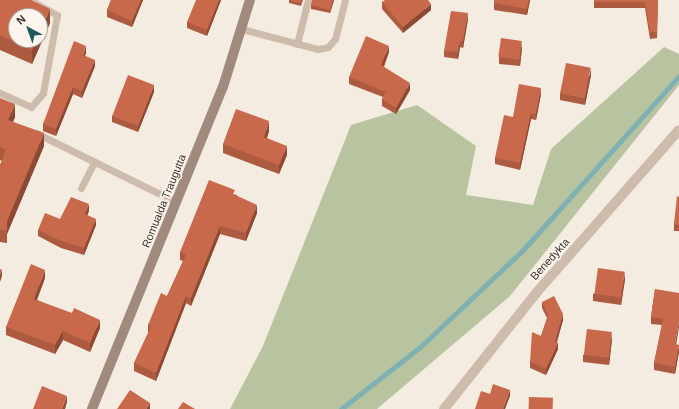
<!DOCTYPE html>
<style>
body{margin:0}
#map{position:relative;width:679px;height:409px;overflow:hidden;background:#f4ebe1;font-family:Arial,sans-serif}
div>[style]{position:absolute}
.green>*{inset:0;background:#b8c4a0}
.stream>*{height:5px;margin:-2.5px;padding:0 2.5px;transform-origin:2.5px;border-radius:2.5px;background:#7fb0b2}
.lane>*{height:7px;margin:-3.5px;padding:0 3.5px;transform-origin:3.5px;border-radius:3.5px;background:#cdbbac}
.street>*{height:10px;margin:-5px;padding:0 5px;transform-origin:5px;border-radius:5px;background:#cdbbac}
.secondary>*{height:10px;margin:-5px;padding:0 5px;transform-origin:5px;border-radius:5px;background:#a18a7d}
.wall>*{inset:0;background:#ac5a40}
.shaded-wall>*{inset:0;background:#8c4a34}
.building>*{inset:0;background:#c8694b;transform-origin:0 0}
span{translate:-50% -50%;white-space:nowrap;text-align:center;line-height:1.15;-webkit-text-stroke:3.5px #fbf5ee;paint-order:stroke}
.street-label{font-size:11px;color:#3b302b}
.north{position:absolute;left:8px;top:8px;width:40px;height:40px;box-sizing:border-box;background:#fbf5ee;border:1px solid #aea6a0;border-radius:50%;rotate:319deg;font-size:11px;font-weight:700;line-height:16px;text-align:center;color:#3b302b}
.north::after{content:'';display:block;margin:auto;width:14px;height:18px;background:#1f5a5e;clip-path:polygon(50% 0,100% 100%,50% 72%,0 100%)}
</style>
<div id="map">
<div class="green">
<i style="clip-path:polygon(664px 47px,679px 54px,679px 85px,510px 296px,377px 409px,230px 409px,263px 346px,351px 125px,417px 105px,476px 146px,466px 195px,533px 205px,551px 149px)"></i>
</div>
<div class="stream">
<i style="left:341px;top:409px;width:100px;rotate:-38.1deg"></i>
<i style="left:420px;top:347px;width:140px;rotate:-43.3deg"></i>
<i style="left:522px;top:251px;width:235px;rotate:-48.1deg"></i>
</div>
<div class="lane">
<i style="left:242px;top:29px;width:79px;rotate:14.7deg"></i>
<i style="left:318px;top:49px;width:10px;rotate:-11deg"></i>
<i style="left:328px;top:47px;width:11px;rotate:-49deg"></i>
<i style="left:335px;top:39px;width:40px;rotate:-75.6deg"></i>
<i style="left:297px;top:44px;width:45px;rotate:-76deg"></i>
<i style="left:0;top:93px;width:34px;rotate:24deg"></i>
<i style="left:31px;top:107px;width:18px;rotate:-49deg"></i>
<i style="left:43px;top:93px;width:79px;rotate:-79.8deg"></i>
<i style="left:57px;top:15px;width:31px;rotate:-151deg"></i>
<i style="left:36px;top:133px;width:156px;rotate:26.2deg"></i>
<i style="left:81px;top:188px;width:30px;rotate:-63deg"></i>
</div>
<div class="street">
<i style="left:444px;top:409px;width:149px;rotate:-51.5deg"></i>
<i style="left:537px;top:292px;width:215px;rotate:-48.8deg"></i>
</div>
<div class="secondary">
<i style="left:92px;top:409px;width:348px;rotate:-67.9deg"></i>
<i style="left:223px;top:87px;width:91px;rotate:-72.8deg"></i>
</div>
<div class="wall">
<i style="clip-path:polygon(0 0,50px 23px,32px 64px,0 50px)"></i>
<i style="clip-path:polygon(111px 0,143px 0,132px 27px,107px 17px,107px 10px)"></i>
<i style="clip-path:polygon(221px 0,207px 36px,187px 28px,187px 22px)"></i>
<i style="clip-path:polygon(289px 0,303px 0,301px 6px,289px 3px)"></i>
<i style="clip-path:polygon(334px 0,330px 13px,311px 9px,311px 5px)"></i>
<i style="clip-path:polygon(494px 0,530px 0,527px 15px,494px 10px)"></i>
<i style="clip-path:polygon(594px 0,658px 0,657px 38px,650px 39px,645px 8px,594px 8px)"></i>
<i style="clip-path:polygon(382px 2px,431px 10px,403px 33px,382px 9px)"></i>
<i style="clip-path:polygon(468px 19px,463px 48px,460px 47px,458px 59px,444px 57px,444px 51px)"></i>
<i style="clip-path:polygon(522px 47px,520px 66px,499px 64px,499px 57px)"></i>
<i style="clip-path:polygon(389px 52px,384px 67px,410px 90px,396px 114px,382px 106px,382px 99px,383px 97px,349px 84px,349px 77px)"></i>
<i style="clip-path:polygon(86px 53px,85px 56px,95px 66px,82px 98px,73px 94px,56px 136px,43px 131px,43px 124px)"></i>
<i style="clip-path:polygon(591px 75px,585px 105px,560px 100px,560px 93px)"></i>
<i style="clip-path:polygon(154px 92px,138px 132px,112px 122px,112px 116px)"></i>
<i style="clip-path:polygon(541px 94px,536px 120px,531px 119px,520px 170px,495px 164px,495px 158px,513px 117px)"></i>
<i style="clip-path:polygon(0 98px,15px 117px,13px 122px,44px 146px,7px 234px,7px 243px,0 242px,0 165px,2px 161px,0 160px)"></i>
<i style="clip-path:polygon(269px 131px,267px 138px,287px 155px,279px 174px,223px 153px,223px 144px)"></i>
<i style="clip-path:polygon(235px 194px,257px 213px,246px 241px,220px 234px,191px 306px,186px 303px,156px 381px,134px 371px,134px 363px,148px 333px,148px 325px,167px 296px,183px 261px,180px 260px,180px 252px)"></i>
<i style="clip-path:polygon(679px 197px,679px 231px,674px 231px,674px 224px)"></i>
<i style="clip-path:polygon(89px 211px,87px 215px,96px 225px,84px 255px,61px 248px,38px 236px,38px 230px,60px 219px)"></i>
<i style="clip-path:polygon(45px 278px,37px 300px,100px 328px,90px 352px,63px 340px,55px 354px,6px 335px,6px 327px)"></i>
<i style="clip-path:polygon(625px 279px,621px 305px,593px 301px,593px 294px)"></i>
<i style="clip-path:polygon(655px 289px,679px 351px,675px 374px,654px 370px,654px 363px,662px 325px,651px 324px,651px 317px)"></i>
<i style="clip-path:polygon(542px 302px,563px 320px,557px 342px,558px 349px,546px 375px,530px 368px,530px 362px,541px 336px,547px 318px,542px 308px)"></i>
<i style="clip-path:polygon(612px 339px,609px 365px,583px 362px,583px 355px)"></i>
</div>
<div class="shaded-wall">
<i style="clip-path:polygon(141px 0,143px 0,132px 27px,132px 21px)"></i>
<i style="clip-path:polygon(219px 0,221px 0,207px 36px,207px 30px)"></i>
<i style="clip-path:polygon(333px 0,334px 0,330px 13px,330px 10px)"></i>
<i style="clip-path:polygon(529px 0,530px 0,527px 15px,527px 9px)"></i>
<i style="clip-path:polygon(431px 4px,431px 10px,403px 33px,403px 27px)"></i>
<i style="clip-path:polygon(50px 9px,50px 23px,32px 64px,32px 50px,36px 40px,40px 40px,40px 32px)"></i>
<i style="clip-path:polygon(468px 13px,468px 19px,463px 48px,463px 41px)"></i>
<i style="clip-path:polygon(460px 41px,460px 47px,458px 59px,458px 52px)"></i>
<i style="clip-path:polygon(522px 41px,522px 47px,520px 66px,520px 59px)"></i>
<i style="clip-path:polygon(86px 46px,86px 53px,83px 61px,83px 55px)"></i>
<i style="clip-path:polygon(389px 46px,389px 52px,381px 72px,381px 65px)"></i>
<i style="clip-path:polygon(95px 60px,95px 66px,82px 98px,82px 91px)"></i>
<i style="clip-path:polygon(591px 68px,591px 75px,585px 105px,585px 98px)"></i>
<i style="clip-path:polygon(410px 83px,410px 90px,396px 114px,396px 108px)"></i>
<i style="clip-path:polygon(154px 85px,154px 92px,138px 132px,138px 126px)"></i>
<i style="clip-path:polygon(73px 87px,73px 94px,56px 136px,56px 129px)"></i>
<i style="clip-path:polygon(541px 88px,541px 94px,536px 120px,536px 114px)"></i>
<i style="clip-path:polygon(15px 104px,15px 117px,8px 133px,8px 120px)"></i>
<i style="clip-path:polygon(531px 113px,531px 119px,520px 170px,520px 163px)"></i>
<i style="clip-path:polygon(269px 121px,269px 131px,264px 146px,264px 137px)"></i>
<i style="clip-path:polygon(44px 133px,44px 146px,7px 234px,7px 221px)"></i>
<i style="clip-path:polygon(287px 146px,287px 155px,279px 174px,279px 165px)"></i>
<i style="clip-path:polygon(89px 204px,89px 211px,85px 221px,85px 214px)"></i>
<i style="clip-path:polygon(257px 205px,257px 213px,246px 241px,246px 233px)"></i>
<i style="clip-path:polygon(96px 219px,96px 225px,84px 255px,84px 248px)"></i>
<i style="clip-path:polygon(220px 226px,220px 234px,191px 306px,191px 298px)"></i>
<i style="clip-path:polygon(2px 270px,2px 276px,0 282px,0 275px)"></i>
<i style="clip-path:polygon(45px 270px,45px 278px,34px 307px,34px 299px)"></i>
<i style="clip-path:polygon(625px 272px,625px 279px,621px 305px,621px 299px)"></i>
<i style="clip-path:polygon(186px 296px,186px 303px,156px 381px,156px 373px)"></i>
<i style="clip-path:polygon(563px 314px,563px 320px,555px 347px,555px 342px)"></i>
<i style="clip-path:polygon(100px 320px,100px 328px,90px 352px,90px 343px)"></i>
<i style="clip-path:polygon(679px 321px,679px 327px,675px 351px,675px 344px)"></i>
<i style="clip-path:polygon(63px 331px,63px 340px,55px 354px,55px 345px)"></i>
<i style="clip-path:polygon(612px 332px,612px 339px,609px 365px,609px 358px)"></i>
<i style="clip-path:polygon(558px 343px,558px 349px,546px 375px,546px 369px)"></i>
<i style="clip-path:polygon(679px 345px,679px 351px,675px 374px,675px 367px)"></i>
<i style="clip-path:polygon(510px 390px,510px 396px,505px 409px,503px 409px)"></i>
<i style="clip-path:polygon(67px 396px,67px 402px,65px 409px,62px 409px)"></i>
<i style="clip-path:polygon(150px 403px,150px 409px,146px 409px)"></i>
</div>
<div class="building">
<i style="clip-path:polygon(0 0,31px 0,50px 9px,40px 32px,40px 16px,16px 16px,16px 40px,36px 40px,32px 50px,0 35px)"></i>
<i style="clip-path:polygon(111px 0,141px 0,132px 21px,107px 10px)"></i>
<i style="clip-path:polygon(196px 0,219px 0,207px 30px,187px 22px)"></i>
<i style="clip-path:polygon(289px 0,302px 0,301px 3px)"></i>
<i style="clip-path:polygon(312px 0,333px 0,330px 10px,311px 5px)"></i>
<i style="clip-path:polygon(385px 0,428px 0,431px 4px,403px 27px,382px 2px)"></i>
<i style="clip-path:polygon(494px 0,529px 0,527px 9px,494px 3px)"></i>
<i style="clip-path:polygon(594px 0,658px 0,657px 32px,650px 32px,645px 2px,594px 2px)"></i>
<i style="clip-path:polygon(451px 11px,468px 13px,463px 41px,460px 41px,458px 52px,444px 51px)"></i>
<i style="clip-path:polygon(366px 36px,389px 46px,381px 65px,410px 83px,396px 108px,382px 99px,386px 92px,349px 77px)"></i>
<i style="left:501px;top:38px;width:21px;height:19px;rotate:8deg"></i>
<i style="clip-path:polygon(74px 41px,86px 46px,83px 55px,95px 60px,82px 91px,73px 87px,56px 129px,43px 124px)"></i>
<i style="left:566px;top:63px;width:25px;height:31px;rotate:11deg"></i>
<i style="left:128px;top:75px;width:28px;height:44px;rotate:21deg"></i>
<i style="clip-path:polygon(519px 84px,541px 88px,536px 114px,531px 113px,520px 163px,495px 158px,504px 115px,513px 117px)"></i>
<i style="clip-path:polygon(0 98px,15px 104px,8px 120px,44px 133px,7px 221px,7px 230px,0 230px,0 165px,6px 150px,0 147px)"></i>
<i style="clip-path:polygon(236px 109px,269px 121px,264px 137px,287px 146px,279px 165px,223px 144px)"></i>
<i style="clip-path:polygon(209px 180px,235px 190px,233px 194px,257px 205px,246px 233px,220px 226px,191px 298px,186px 296px,156px 373px,134px 363px,151px 327px,148px 325px,161px 293px,167px 296px,186px 255px,180px 252px)"></i>
<i style="clip-path:polygon(677px 196px,679px 197px,679px 225px,674px 224px)"></i>
<i style="clip-path:polygon(71px 197px,89px 204px,85px 214px,96px 219px,84px 248px,61px 241px,38px 230px,45px 213px,60px 219px)"></i>
<i style="clip-path:polygon(31px 264px,45px 270px,34px 299px,72px 313px,74px 308px,100px 320px,90px 343px,63px 331px,55px 345px,6px 327px)"></i>
<i style="left:598px;top:268px;width:27px;height:26px;rotate:8deg"></i>
<i style="clip-path:polygon(0 269px,2px 270px,0 275px)"></i>
<i style="clip-path:polygon(655px 289px,679px 293px,679px 321px,675px 344px,679px 345px,675px 367px,654px 363px,663px 319px,651px 317px)"></i>
<i style="clip-path:polygon(554px 296px,563px 314px,555px 342px,558px 343px,546px 369px,530px 362px,532px 332px,541px 336px,548px 315px,542px 302px)"></i>
<i style="left:587px;top:329px;width:25px;height:26px;rotate:7deg"></i>
<i style="clip-path:polygon(493px 384px,510px 390px,503px 409px,475px 409px,481px 391px,490px 394px)"></i>
<i style="clip-path:polygon(42px 386px,67px 396px,62px 409px,33px 409px)"></i>
<i style="clip-path:polygon(130px 390px,150px 403px,146px 409px,117px 409px)"></i>
<i style="left:529px;top:397px;width:24px;height:12px;rotate:2deg"></i>
<i style="clip-path:polygon(183px 402px,195px 409px,178px 409px)"></i>
</div>
<div class="street-label">
<span style="left:164px;top:201px;rotate:-68deg">Romualda Traugutta</span>
<span style="left:550px;top:259px;rotate:-48deg">Benedykta</span>
</div>
<div class="north">N</div>
</div>
